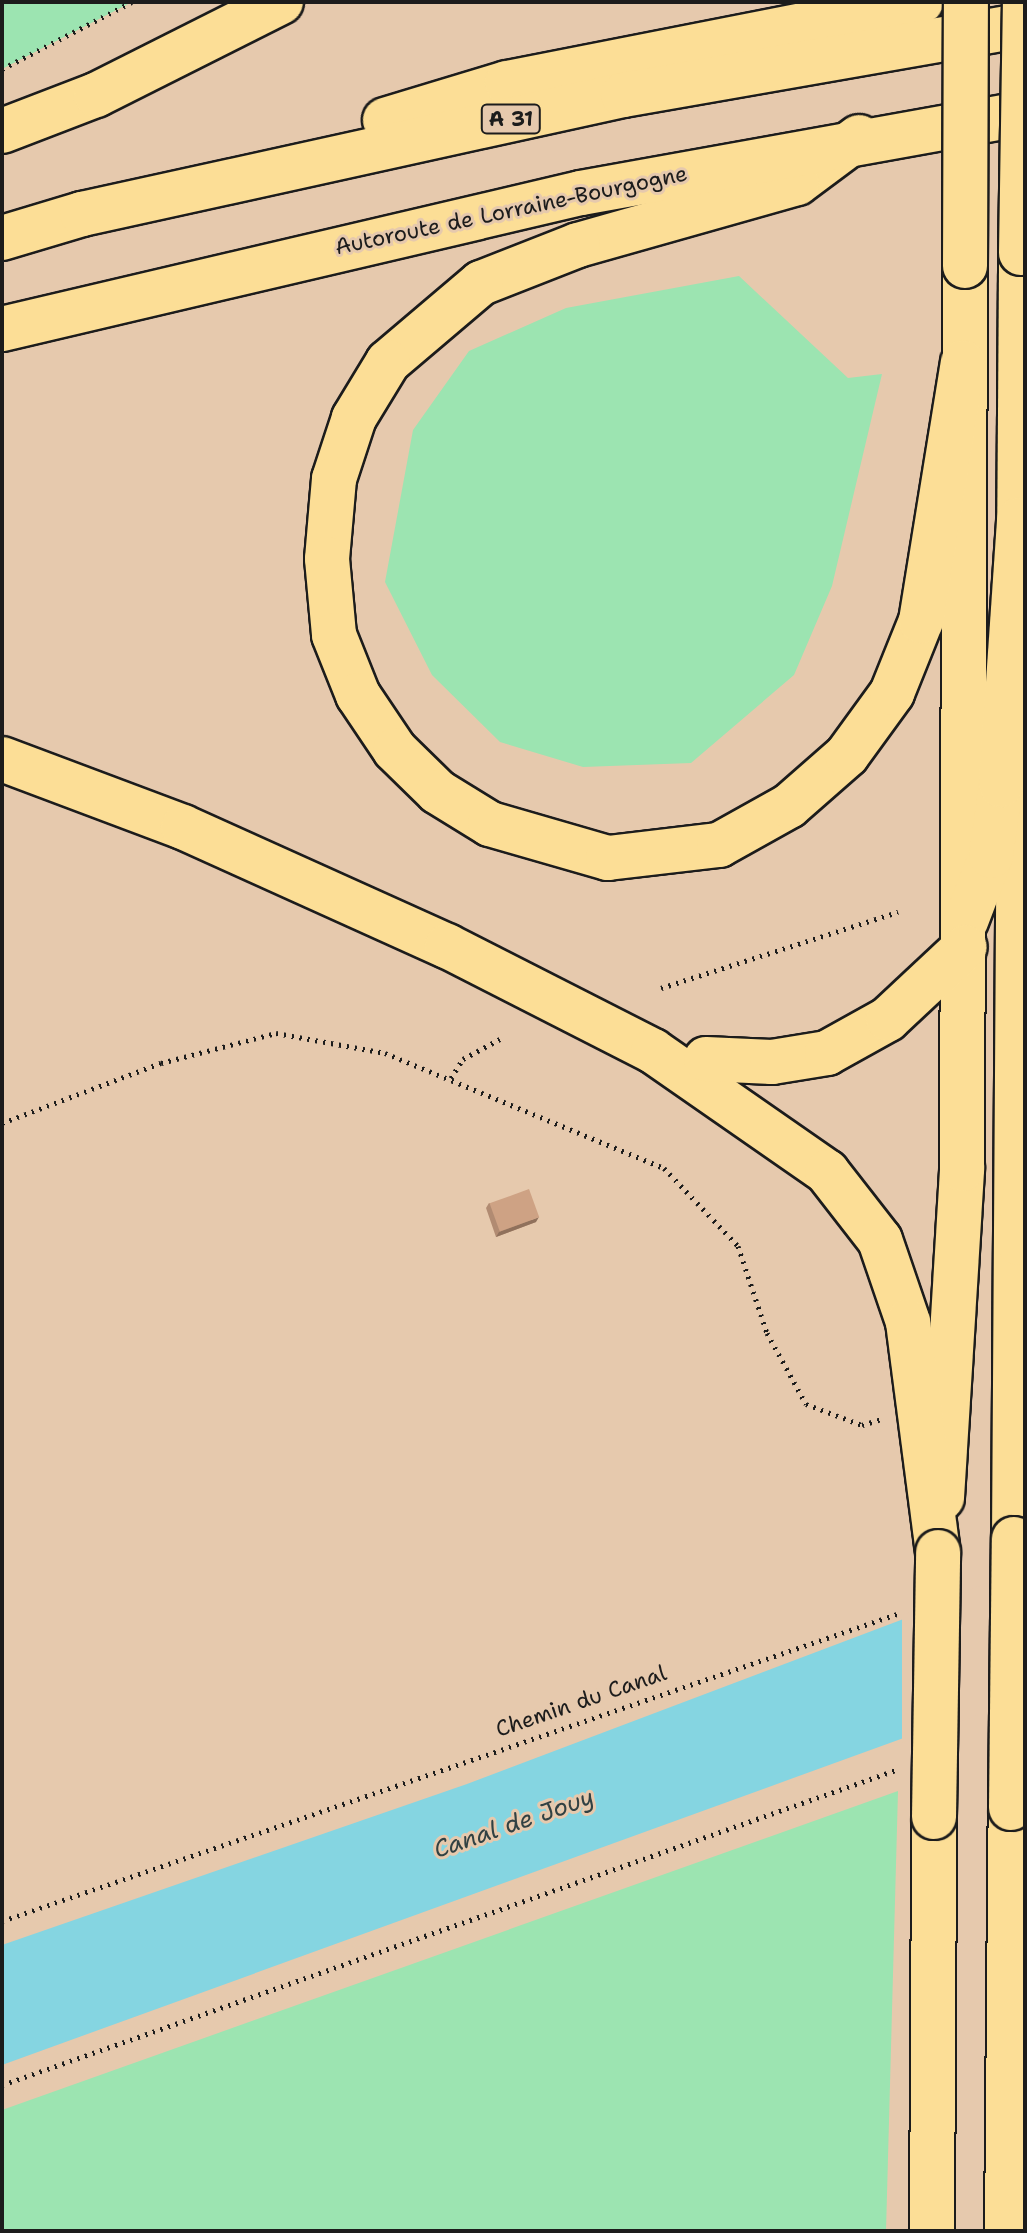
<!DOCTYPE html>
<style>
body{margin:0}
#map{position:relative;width:1027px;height:2233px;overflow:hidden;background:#e6c9ad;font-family:"Shantell Sans",sans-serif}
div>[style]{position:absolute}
.green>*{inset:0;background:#9ce4b1}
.water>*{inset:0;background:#85d5e1}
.pier>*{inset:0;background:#e6c9ad}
.path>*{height:5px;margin-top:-2.5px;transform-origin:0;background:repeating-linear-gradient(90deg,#1c1c1c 0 2px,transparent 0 8px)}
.roads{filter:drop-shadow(2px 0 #1c1c1c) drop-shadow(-2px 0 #1c1c1c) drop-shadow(0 2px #1c1c1c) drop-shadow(0 -2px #1c1c1c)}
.major>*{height:44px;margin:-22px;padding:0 22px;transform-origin:22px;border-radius:22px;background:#fcde96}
.highway>*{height:44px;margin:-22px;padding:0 22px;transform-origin:22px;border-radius:22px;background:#fcde96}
.bridges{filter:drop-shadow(2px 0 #1c1c1c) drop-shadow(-2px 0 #1c1c1c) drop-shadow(0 2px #1c1c1c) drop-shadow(0 -2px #1c1c1c)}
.major-bridge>*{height:44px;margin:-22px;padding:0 22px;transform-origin:22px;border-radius:22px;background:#fcde96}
.wall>*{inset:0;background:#b18b72}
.shaded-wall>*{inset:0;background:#90715c}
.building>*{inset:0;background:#cea284;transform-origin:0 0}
span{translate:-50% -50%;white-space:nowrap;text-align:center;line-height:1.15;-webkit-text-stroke:6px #e6c9ad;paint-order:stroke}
.shield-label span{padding:2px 6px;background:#e6c9ad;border:2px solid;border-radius:6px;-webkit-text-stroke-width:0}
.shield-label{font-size:20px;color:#1c1c1c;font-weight:700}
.street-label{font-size:22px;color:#1c1c1c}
.water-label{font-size:24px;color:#314143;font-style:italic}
.frame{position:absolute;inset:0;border:4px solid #1c1c1c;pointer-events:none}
</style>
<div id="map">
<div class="green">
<i style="clip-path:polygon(2px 2px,132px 2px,2px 69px)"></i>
<i style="clip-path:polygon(739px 276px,848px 378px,882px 374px,832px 586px,794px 675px,691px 763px,583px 767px,500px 742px,432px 675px,385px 582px,413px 430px,469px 351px,566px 308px)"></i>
<i style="clip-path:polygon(898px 1791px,886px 2231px,2px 2231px,2px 2110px)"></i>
</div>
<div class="water">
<i style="clip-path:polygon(1025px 1573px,1025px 1694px,2px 2065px,2px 1945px,467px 1784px)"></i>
</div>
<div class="pier">
<i style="clip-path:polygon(1025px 1569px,1025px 1698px,902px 1743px,902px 1615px)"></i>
</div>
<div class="path">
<i style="left:2px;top:69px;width:146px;rotate:-27.3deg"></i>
<i style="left:661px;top:988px;width:249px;rotate:-17.8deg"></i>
<i style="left:451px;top:1078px;width:22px;rotate:-58deg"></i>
<i style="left:463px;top:1059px;width:42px;rotate:-28.4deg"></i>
<i style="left:2px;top:1123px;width:170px;rotate:-20.7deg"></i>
<i style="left:161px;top:1063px;width:119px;rotate:-14.6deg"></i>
<i style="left:276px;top:1033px;width:111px;rotate:10.4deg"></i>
<i style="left:385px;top:1053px;width:302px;rotate:22.4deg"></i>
<i style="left:664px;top:1168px;width:108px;rotate:46.5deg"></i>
<i style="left:738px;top:1246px;width:92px;rotate:71.6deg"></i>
<i style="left:767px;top:1333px;width:81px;rotate:61.2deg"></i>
<i style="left:806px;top:1404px;width:60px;rotate:20.6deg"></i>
<i style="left:862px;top:1425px;width:21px;rotate:-17deg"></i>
<i style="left:2px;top:1921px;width:949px;rotate:-18.93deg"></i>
<i style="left:2px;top:2085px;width:948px;rotate:-19.41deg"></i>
</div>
<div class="roads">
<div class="major">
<i style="left:1019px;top:556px;width:303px;rotate:-89.6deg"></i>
<i style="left:942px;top:1498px;width:330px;rotate:-86.5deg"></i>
<i style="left:962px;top:1169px;width:903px;rotate:-89.81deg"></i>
<i style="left:1014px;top:1539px;width:782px;rotate:-89.63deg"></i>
<i style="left:932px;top:2231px;width:414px;rotate:-89.7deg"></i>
<i style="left:1007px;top:2231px;width:423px;rotate:-89.5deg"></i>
</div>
<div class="highway">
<i style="left:385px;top:120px;width:127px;rotate:-16.9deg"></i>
<i style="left:507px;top:83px;width:422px;rotate:-11.1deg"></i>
<i style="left:2px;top:131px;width:101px;rotate:-21deg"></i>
<i style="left:96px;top:95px;width:207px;rotate:-26.7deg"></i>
<i style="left:859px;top:137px;width:77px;rotate:143.4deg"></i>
<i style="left:797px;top:183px;width:228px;rotate:164.2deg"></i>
<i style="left:578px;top:245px;width:104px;rotate:158.6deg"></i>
<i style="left:481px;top:283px;width:122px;rotate:139.7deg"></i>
<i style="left:388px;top:362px;width:66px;rotate:121.3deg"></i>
<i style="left:354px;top:418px;width:64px;rotate:108.2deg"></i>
<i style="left:334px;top:479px;width:80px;rotate:95deg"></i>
<i style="left:327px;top:559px;width:76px;rotate:84.7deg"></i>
<i style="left:334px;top:635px;width:65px;rotate:68.2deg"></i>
<i style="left:358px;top:695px;width:66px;rotate:56.1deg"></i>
<i style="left:395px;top:750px;width:60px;rotate:44.3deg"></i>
<i style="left:438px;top:792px;width:61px;rotate:31.6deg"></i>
<i style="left:490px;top:824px;width:123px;rotate:16.1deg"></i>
<i style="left:608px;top:858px;width:112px;rotate:-6.7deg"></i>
<i style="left:719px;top:845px;width:80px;rotate:-29.1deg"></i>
<i style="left:789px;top:806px;width:77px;rotate:-41.3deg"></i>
<i style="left:847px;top:755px;width:77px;rotate:-54deg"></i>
<i style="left:892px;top:693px;width:78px;rotate:-68.1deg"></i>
<i style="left:921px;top:621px;width:262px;rotate:-80.8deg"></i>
<i style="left:2px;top:238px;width:84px;rotate:-16.7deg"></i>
<i style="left:82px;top:214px;width:554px;rotate:-12.41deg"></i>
<i style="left:623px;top:95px;width:408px;rotate:-9.9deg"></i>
<i style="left:2px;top:329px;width:595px;rotate:-13.22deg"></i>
<i style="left:581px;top:193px;width:451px;rotate:-10.2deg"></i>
<i style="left:2px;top:759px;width:193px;rotate:20.6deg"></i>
<i style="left:183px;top:827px;width:290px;rotate:24.3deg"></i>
<i style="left:447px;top:946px;width:231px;rotate:27deg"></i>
<i style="left:653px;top:1051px;width:212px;rotate:34.8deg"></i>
<i style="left:827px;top:1172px;width:86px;rotate:52.1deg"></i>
<i style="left:880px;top:1240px;width:87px;rotate:71.1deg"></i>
<i style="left:908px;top:1322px;width:232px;rotate:82.6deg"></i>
<i style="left:966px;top:921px;width:70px;rotate:-69deg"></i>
<i style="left:991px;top:856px;width:72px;rotate:-82deg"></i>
<i style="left:1001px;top:785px;width:266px;rotate:-86.1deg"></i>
<i style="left:706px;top:1059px;width:66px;rotate:2.6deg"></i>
<i style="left:772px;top:1062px;width:56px;rotate:-9.3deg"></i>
<i style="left:827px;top:1053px;width:70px;rotate:-29.1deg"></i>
<i style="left:888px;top:1019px;width:105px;rotate:-43.1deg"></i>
<i style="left:1019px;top:1243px;width:51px;rotate:-83.3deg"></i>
</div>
</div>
<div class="bridges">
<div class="major-bridge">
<i style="left:1021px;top:253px;width:251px;rotate:-89.1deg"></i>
<i style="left:965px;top:266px;width:264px;rotate:-89.8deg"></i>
<i style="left:1011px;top:1808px;width:269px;rotate:-89.4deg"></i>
<i style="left:934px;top:1817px;width:265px;rotate:-89.1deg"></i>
</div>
</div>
<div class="wall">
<i style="clip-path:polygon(489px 1203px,536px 1222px,496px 1237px,486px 1208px)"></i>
</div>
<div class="shaded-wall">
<i style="clip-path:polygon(539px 1217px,536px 1222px,496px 1237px,499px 1232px)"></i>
</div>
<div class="building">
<i style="left:529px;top:1189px;width:30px;height:42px;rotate:70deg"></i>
</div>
<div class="shield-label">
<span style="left:511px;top:119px">A 31</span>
</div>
<div class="street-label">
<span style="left:511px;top:210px;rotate:-12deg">Autoroute de Lorraine-Bourgogne</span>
<span style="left:581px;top:1701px;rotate:-19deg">Chemin du Canal</span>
</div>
<div class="water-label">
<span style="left:514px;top:1824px;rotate:-19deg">Canal de Jouy</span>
</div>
<div class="frame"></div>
</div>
